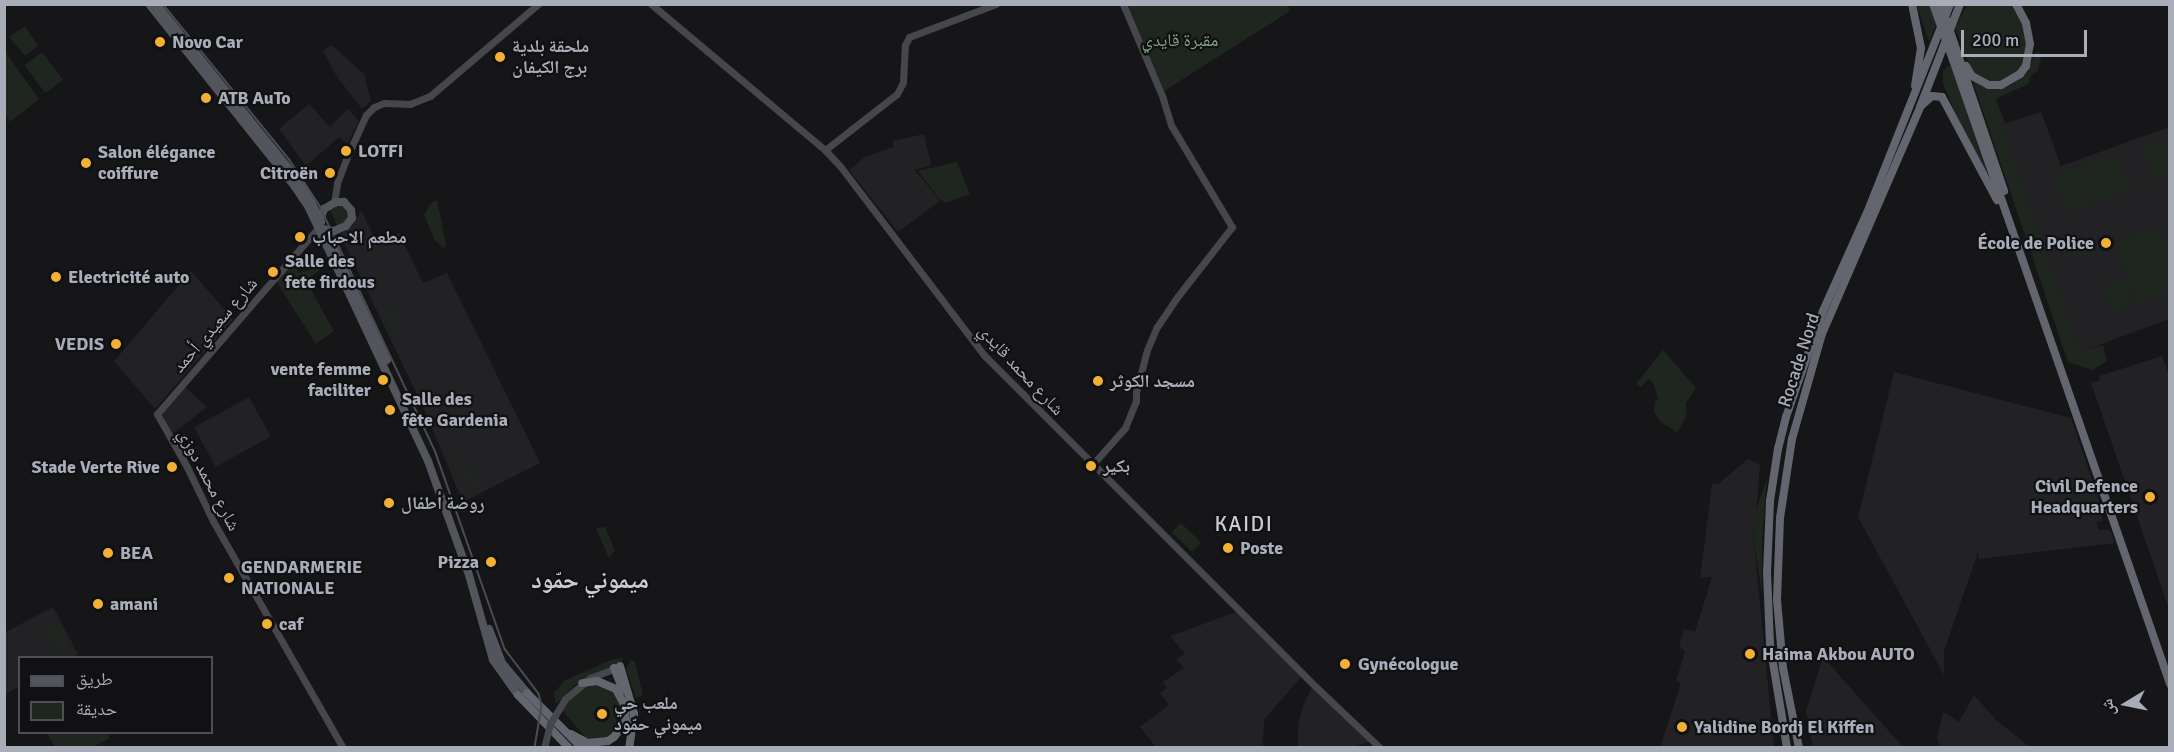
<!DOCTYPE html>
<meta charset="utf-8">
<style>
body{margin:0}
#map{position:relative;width:2174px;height:752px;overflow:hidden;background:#161618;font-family:Signika,"Noto Naskh Arabic",sans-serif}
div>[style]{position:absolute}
.built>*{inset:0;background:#222225;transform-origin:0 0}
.green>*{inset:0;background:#1e261f;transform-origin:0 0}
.secondary>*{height:7px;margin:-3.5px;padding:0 3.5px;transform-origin:3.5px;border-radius:3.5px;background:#45474d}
.primary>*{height:8px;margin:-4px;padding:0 4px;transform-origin:4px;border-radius:4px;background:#53555c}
.highway>*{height:8px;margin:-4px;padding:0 4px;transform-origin:4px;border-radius:4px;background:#63666e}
.tram>*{height:1.5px;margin:-0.75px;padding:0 0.75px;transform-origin:0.75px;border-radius:0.75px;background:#4a4c52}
.secondary-bridge>*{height:7px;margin:-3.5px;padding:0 3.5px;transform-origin:3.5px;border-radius:3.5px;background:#45474d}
.highway-bridge>*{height:8px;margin:-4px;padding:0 4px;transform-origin:4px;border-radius:4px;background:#63666e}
.dots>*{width:16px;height:16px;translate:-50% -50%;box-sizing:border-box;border:3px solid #111113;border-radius:50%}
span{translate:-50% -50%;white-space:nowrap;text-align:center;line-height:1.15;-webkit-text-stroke:4.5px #111113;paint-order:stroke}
.park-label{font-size:18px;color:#7fa381}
.poi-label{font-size:18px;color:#a8adb8;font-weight:700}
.left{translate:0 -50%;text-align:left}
.right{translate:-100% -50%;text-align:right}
.street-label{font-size:18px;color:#a8adb8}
.quarter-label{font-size:21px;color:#c9ccd4;letter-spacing:1.5px}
.district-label{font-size:24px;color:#c9ccd4;font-weight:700}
.frame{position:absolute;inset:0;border:6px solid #a8adb8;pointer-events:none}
.legend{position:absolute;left:18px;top:656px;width:195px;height:78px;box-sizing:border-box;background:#111113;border:2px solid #4d4f55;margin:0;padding:8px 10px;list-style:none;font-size:18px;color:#a8adb8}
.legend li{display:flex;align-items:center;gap:12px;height:30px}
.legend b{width:30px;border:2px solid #4d4f55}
.north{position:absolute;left:2096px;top:674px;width:60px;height:60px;-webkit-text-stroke:4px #111113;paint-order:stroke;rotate:260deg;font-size:16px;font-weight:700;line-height:24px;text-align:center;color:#a8adb8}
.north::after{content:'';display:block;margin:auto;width:21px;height:27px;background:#a8adb8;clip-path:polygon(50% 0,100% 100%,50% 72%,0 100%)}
.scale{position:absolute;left:1961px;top:30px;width:126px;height:27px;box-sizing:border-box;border:3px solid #a8adb8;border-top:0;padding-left:8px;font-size:18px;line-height:21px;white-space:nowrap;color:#a8adb8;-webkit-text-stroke:4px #111113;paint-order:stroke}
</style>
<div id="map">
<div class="built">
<i style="clip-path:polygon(330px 46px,334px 47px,364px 74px,371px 101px,362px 109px,337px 77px,323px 51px)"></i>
<i style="clip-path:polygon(309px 104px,330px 127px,348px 109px,359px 121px,347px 144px,339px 137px,306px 166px,279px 129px)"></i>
<i style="clip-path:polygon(2041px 112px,2061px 166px,2169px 127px,2169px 319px,2080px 352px,2001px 125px)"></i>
<i style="clip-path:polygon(924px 134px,931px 165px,915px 170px,940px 201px,898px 232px,849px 170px,865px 157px,893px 147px,893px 141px)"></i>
<i style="clip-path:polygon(361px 210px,376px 241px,399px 233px,423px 283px,447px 273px,540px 463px,463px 502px,423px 407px,340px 234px,352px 227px)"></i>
<i style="clip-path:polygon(191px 271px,233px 319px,155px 409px,114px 361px)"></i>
<i style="clip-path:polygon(2162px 356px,2170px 377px,2169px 609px,2091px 383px,2100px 380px,2099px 376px)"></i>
<i style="clip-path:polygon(1894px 372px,2071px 418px,2099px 500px,2103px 521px,2097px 522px,2098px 530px,2110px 530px,2115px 543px,1979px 559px,1978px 552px,1944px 651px,1944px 675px,1858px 517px)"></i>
<i style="clip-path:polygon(185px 387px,207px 407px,171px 435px,162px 418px,163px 411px)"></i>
<i style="left:249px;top:397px;width:45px;height:63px;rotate:61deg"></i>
<i style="clip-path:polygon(1748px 459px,1760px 465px,1754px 542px,1774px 747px,1660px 748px,1681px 683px,1676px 681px,1685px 651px,1679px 647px,1684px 629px,1695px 632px,1712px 577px,1700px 578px,1712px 484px,1718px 484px)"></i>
<i style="clip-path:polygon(53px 607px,78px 654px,73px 657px,20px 658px,19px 686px,6px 694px,4px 633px)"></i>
<i style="clip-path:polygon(1239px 611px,1301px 677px,1264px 720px,1263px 747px,1156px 747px,1140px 727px,1169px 705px,1160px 693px,1167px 688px,1163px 682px,1184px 668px,1176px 659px,1185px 654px,1170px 636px)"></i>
<i style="clip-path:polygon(1823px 657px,1903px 747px,1813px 747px,1806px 711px)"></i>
<i style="clip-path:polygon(1314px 683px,1371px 741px,1353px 747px,1298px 748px,1298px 724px,1304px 703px)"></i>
<i style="clip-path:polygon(1974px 695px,1996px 720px,2030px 747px,1942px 747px,1937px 740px,1943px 712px,1959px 722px)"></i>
</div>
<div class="green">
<i style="clip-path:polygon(1287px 4px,1290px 11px,1164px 91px,1127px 5px)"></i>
<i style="clip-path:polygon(1917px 5px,1930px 5px,1936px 25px,1929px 42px)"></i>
<i style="clip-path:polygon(1967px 5px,2013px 5px,2023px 21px,2027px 42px,2023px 65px,2013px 77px,1996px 83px,1985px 81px,1971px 69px,1955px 28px)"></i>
<i style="clip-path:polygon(25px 26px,38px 46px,25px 56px,9px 37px)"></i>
<i style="clip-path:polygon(2039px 51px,2041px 59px,2038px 71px,2031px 75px,2028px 84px,1996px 99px,2005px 123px,2002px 125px,2080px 351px,2103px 345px,2107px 361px,2092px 370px,2068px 362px,1972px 79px,2000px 88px,2010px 85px,2028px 72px,2035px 53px)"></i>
<i style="left:42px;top:52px;width:35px;height:22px;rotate:53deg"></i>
<i style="clip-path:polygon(6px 53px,39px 99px,10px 122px,5px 113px)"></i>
<i style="clip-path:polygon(1948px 66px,1952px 67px,1989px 170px,1987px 173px,1959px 122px,1943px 83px,1943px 71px)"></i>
<i style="clip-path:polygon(2169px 137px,2169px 174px,2154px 180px,2142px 147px)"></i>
<i style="left:2117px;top:152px;width:40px;height:67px;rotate:70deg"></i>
<i style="clip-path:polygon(957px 162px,970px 194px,945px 203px,940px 200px,918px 171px)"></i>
<i style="clip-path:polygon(437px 200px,446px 245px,443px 248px,434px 239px,424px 215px,431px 203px)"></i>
<i style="clip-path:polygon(341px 204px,348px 210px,348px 217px,343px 224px,337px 226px,329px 208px)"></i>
<i style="clip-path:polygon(2160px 226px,2169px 254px,2169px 292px,2136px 304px,2114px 242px)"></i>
<i style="clip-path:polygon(291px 263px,300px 273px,327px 264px,306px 281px,334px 331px,316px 344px,276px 281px)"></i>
<i style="left:2124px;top:277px;width:29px;height:22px;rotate:70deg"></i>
<i style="clip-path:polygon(396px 303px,398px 324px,404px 338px,401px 340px,390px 328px,386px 319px,388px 308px)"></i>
<i style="clip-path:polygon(1663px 350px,1696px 388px,1686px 403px,1687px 415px,1677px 433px,1660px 421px,1654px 412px,1655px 401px,1658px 399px,1654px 384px,1649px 379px,1641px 387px,1636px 384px)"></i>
<i style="clip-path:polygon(450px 438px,466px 470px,483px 483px,480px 486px,472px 485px,466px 479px)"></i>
<i style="clip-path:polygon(1767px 478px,1762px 541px,1762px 593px,1754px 542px,1756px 511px)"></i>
<i style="left:1181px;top:523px;width:28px;height:13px;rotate:44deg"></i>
<i style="clip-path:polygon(605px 527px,615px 550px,609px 558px,596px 528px)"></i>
<i style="left:56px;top:624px;width:26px;height:13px;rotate:61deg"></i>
<i style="clip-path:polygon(624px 658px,622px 661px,576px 684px,556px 704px,554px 693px,564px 681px,613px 659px)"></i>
<i style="clip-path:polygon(631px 660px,635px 662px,643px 695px,636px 698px,626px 669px)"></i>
<i style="clip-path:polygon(590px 684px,613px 688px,626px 714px,614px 737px,597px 741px,586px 738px,561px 709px,572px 694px)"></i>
<i style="clip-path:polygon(47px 733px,107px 733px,110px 738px,93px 747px,55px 747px)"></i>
</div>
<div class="secondary">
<i style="left:651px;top:4px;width:227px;rotate:40deg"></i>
<i style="left:825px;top:150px;width:22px;rotate:47deg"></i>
<i style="left:840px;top:166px;width:238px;rotate:52.7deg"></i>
<i style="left:984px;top:355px;width:468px;rotate:45deg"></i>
<i style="left:1315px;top:686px;width:90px;rotate:43.6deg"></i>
<i style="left:825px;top:150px;width:91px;rotate:-37.9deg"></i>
<i style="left:897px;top:94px;width:13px;rotate:-63deg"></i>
<i style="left:903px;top:82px;width:37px;rotate:-87deg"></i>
<i style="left:905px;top:45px;width:9px;rotate:-63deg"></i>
<i style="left:909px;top:37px;width:93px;rotate:-20.8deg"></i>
<i style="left:334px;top:203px;width:20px;rotate:-81deg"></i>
<i style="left:337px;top:183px;width:26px;rotate:-69deg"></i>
<i style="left:346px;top:159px;width:48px;rotate:-65.6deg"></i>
<i style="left:366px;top:115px;width:11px;rotate:-45deg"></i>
<i style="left:374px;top:107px;width:11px;rotate:-22deg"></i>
<i style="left:384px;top:103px;width:26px;rotate:2deg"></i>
<i style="left:410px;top:104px;width:22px;rotate:-22deg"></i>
<i style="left:430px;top:96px;width:142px;rotate:-40.4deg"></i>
<i style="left:318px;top:228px;width:246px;rotate:130.9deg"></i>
<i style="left:157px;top:414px;width:61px;rotate:60.5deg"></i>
<i style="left:187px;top:467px;width:60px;rotate:64.3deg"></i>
<i style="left:213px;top:521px;width:262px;rotate:60.2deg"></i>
<i style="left:1092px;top:465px;width:50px;rotate:-48.3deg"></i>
<i style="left:1125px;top:428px;width:29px;rotate:-68deg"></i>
<i style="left:1136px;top:401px;width:9px;rotate:-90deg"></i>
<i style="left:1136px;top:392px;width:43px;rotate:-75.3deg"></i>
<i style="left:1147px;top:350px;width:25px;rotate:-67deg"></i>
<i style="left:1157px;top:327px;width:37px;rotate:-56deg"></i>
<i style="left:1178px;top:296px;width:88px;rotate:-52deg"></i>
<i style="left:1232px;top:227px;width:119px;rotate:-120.9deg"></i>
<i style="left:1171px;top:125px;width:28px;rotate:-107deg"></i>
<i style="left:1163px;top:98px;width:102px;rotate:-113.1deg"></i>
<i style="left:565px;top:699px;width:33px;rotate:-40deg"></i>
<i style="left:590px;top:678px;width:30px;rotate:-21deg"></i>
</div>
<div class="primary">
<i style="left:149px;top:4px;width:234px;rotate:51.4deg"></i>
<i style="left:295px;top:187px;width:23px;rotate:56deg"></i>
<i style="left:308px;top:206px;width:282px;rotate:64.8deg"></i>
<i style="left:428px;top:461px;width:121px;rotate:70.2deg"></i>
<i style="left:469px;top:575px;width:88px;rotate:74.2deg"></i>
<i style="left:493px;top:660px;width:43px;rotate:54.5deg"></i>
<i style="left:156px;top:4px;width:207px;rotate:51.1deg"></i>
<i style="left:286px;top:165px;width:37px;rotate:54deg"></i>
<i style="left:308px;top:195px;width:30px;rotate:64deg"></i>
<i style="left:318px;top:228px;width:16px;rotate:11deg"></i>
<i style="left:334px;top:231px;width:13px;rotate:-23deg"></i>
<i style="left:346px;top:226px;width:10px;rotate:-53deg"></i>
<i style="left:352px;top:218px;width:8px;rotate:-97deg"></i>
<i style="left:351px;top:210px;width:11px;rotate:-131deg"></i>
<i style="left:344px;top:202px;width:8px;rotate:180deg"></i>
<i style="left:336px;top:202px;width:14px;rotate:150deg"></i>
<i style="left:324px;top:209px;width:14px;rotate:111deg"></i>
<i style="left:334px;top:249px;width:123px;rotate:64.5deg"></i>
<i style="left:489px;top:629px;width:36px;rotate:69deg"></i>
<i style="left:502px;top:663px;width:39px;rotate:50deg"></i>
</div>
<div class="highway">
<i style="left:1912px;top:4px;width:45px;rotate:78.4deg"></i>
<i style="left:1921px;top:48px;width:38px;rotate:99deg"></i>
<i style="left:1956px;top:49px;width:150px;rotate:71.3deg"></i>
<i style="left:1953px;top:60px;width:661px;rotate:70.82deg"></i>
<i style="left:1966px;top:66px;width:12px;rotate:59deg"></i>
<i style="left:1972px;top:76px;width:19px;rotate:28deg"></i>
<i style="left:1989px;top:85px;width:12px"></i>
<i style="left:2001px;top:85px;width:22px;rotate:-30deg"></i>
<i style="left:2020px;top:74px;width:10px;rotate:-53deg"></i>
<i style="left:2026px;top:66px;width:22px;rotate:-80deg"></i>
<i style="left:2030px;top:44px;width:21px;rotate:-101deg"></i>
<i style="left:2026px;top:23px;width:21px;rotate:-118deg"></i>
<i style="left:1922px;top:105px;width:13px;rotate:-42deg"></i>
<i style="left:1932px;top:96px;width:10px;rotate:6deg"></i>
<i style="left:1942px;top:97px;width:117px;rotate:61.9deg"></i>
<i style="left:620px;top:666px;width:50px;rotate:73.7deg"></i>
<i style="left:634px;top:714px;width:34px;rotate:98deg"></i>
<i style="left:614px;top:668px;width:24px;rotate:68deg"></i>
<i style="left:527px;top:693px;width:78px;rotate:45deg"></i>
<i style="left:518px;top:695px;width:74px;rotate:46.1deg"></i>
<i style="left:571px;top:734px;width:19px;rotate:28deg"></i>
<i style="left:588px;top:743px;width:20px;rotate:-6deg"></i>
<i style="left:608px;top:741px;width:7px;rotate:-34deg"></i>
<i style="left:614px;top:737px;width:18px;rotate:-52deg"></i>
<i style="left:625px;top:723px;width:15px;rotate:-86deg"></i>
<i style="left:626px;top:708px;width:21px;rotate:-118deg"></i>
<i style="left:616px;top:689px;width:21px;rotate:-157deg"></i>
<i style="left:597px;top:681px;width:15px;rotate:172deg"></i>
<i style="left:1787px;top:748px;width:105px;rotate:-99.3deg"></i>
<i style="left:1770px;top:644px;width:71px;rotate:-92.4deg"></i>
<i style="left:1767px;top:573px;width:72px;rotate:-87.6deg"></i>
<i style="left:1770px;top:501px;width:53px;rotate:-81.3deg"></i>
<i style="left:1778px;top:449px;width:33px;rotate:-76deg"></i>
<i style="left:1786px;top:417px;width:112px;rotate:-70.8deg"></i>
<i style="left:1823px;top:311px;width:113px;rotate:-65.9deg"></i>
<i style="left:1869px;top:208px;width:219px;rotate:-68.3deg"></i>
<i style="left:1799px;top:748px;width:82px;rotate:-101.3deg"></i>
<i style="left:1783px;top:668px;width:68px;rotate:-95deg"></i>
<i style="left:1777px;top:600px;width:82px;rotate:-87.9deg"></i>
<i style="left:1780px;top:518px;width:80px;rotate:-81.4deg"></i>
<i style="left:1792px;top:439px;width:109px;rotate:-74.1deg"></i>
<i style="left:1822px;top:334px;width:247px;rotate:-66.6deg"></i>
<i style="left:1920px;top:107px;width:110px;rotate:-68.8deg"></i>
</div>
<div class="tram">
<i style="left:163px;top:4px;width:200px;rotate:50.9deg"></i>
<i style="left:289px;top:159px;width:56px;rotate:56.6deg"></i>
<i style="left:320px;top:206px;width:273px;rotate:64.8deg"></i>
<i style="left:436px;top:453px;width:208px;rotate:70.6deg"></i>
<i style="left:505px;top:649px;width:56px;rotate:52.9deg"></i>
<i style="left:539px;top:694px;width:12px;rotate:76deg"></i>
<i style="left:542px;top:706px;width:43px;rotate:99.5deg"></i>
</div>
<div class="secondary-bridge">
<i style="left:544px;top:748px;width:25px;rotate:-76deg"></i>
<i style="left:550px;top:724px;width:29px;rotate:-59deg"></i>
</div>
<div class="highway-bridge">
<i style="left:1933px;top:4px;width:59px;rotate:70.3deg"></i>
<i style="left:1941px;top:4px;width:47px;rotate:71.6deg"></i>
</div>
<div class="dots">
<i style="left:160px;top:42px;background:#f2b134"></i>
<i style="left:500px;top:57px;background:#f2b134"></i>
<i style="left:206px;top:98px;background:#f2b134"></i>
<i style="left:346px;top:151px;background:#f2b134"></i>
<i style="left:86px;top:163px;background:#f2b134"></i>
<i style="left:330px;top:173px;background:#f2b134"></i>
<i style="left:300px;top:237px;background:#f2b134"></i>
<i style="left:2106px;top:243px;background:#f2b134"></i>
<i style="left:273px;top:272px;background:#f2b134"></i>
<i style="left:56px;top:277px;background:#f2b134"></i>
<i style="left:116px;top:344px;background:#f2b134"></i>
<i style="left:383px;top:380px;background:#f2b134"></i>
<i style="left:1098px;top:381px;background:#f2b134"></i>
<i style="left:390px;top:410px;background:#f2b134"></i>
<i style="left:1091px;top:466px;background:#f2b134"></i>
<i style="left:172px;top:467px;background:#f2b134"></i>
<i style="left:2150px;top:497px;background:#f2b134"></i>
<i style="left:389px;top:503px;background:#f2b134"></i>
<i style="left:1228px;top:548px;background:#f2b134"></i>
<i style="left:108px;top:553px;background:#f2b134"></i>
<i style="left:491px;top:562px;background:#f2b134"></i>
<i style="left:229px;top:578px;background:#f2b134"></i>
<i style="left:98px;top:604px;background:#f2b134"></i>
<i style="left:267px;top:624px;background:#f2b134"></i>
<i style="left:1750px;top:654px;background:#f2b134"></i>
<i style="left:1345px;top:664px;background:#f2b134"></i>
<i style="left:602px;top:714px;background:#f2b134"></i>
<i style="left:1682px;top:727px;background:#f2b134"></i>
</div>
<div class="park-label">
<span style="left:1180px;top:40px">مقبرة قايدي</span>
</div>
<div class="poi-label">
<span class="left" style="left:172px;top:42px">Novo Car</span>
<span class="left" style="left:512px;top:57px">ملحقة بلدية<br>برج الكيفان</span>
<span class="left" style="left:218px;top:98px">ATB AuTo</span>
<span class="left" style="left:358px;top:151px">LOTFI</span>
<span class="left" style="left:98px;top:163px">Salon élégance<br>coiffure</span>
<span class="right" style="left:318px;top:173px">Citroën</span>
<span class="left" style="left:312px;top:237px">مطعم الاحباب</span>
<span class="right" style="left:2094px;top:243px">École de Police</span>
<span class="left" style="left:285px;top:272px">Salle des<br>fete firdous</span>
<span class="left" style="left:68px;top:277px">Electricité auto</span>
<span class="right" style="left:104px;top:344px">VEDIS</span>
<span class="right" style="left:371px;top:380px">vente femme<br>faciliter</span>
<span class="left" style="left:1110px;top:381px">مسجد الكوثر</span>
<span class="left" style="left:402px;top:410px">Salle des<br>fête Gardenia</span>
<span class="left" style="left:1103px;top:466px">بكير</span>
<span class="right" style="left:160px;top:467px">Stade Verte Rive</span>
<span class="right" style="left:2138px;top:497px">Civil Defence<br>Headquarters</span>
<span class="left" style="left:401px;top:503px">روضة أطفال</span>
<span class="left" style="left:1240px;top:548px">Poste</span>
<span class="left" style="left:120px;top:553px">BEA</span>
<span class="right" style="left:479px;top:562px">Pizza</span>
<span class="left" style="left:241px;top:578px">GENDARMERIE<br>NATIONALE</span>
<span class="left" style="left:110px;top:604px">amani</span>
<span class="left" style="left:279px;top:624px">caf</span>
<span class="left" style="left:1762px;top:654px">Haima Akbou AUTO</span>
<span class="left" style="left:1358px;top:664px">Gynécologue</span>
<span class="left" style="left:614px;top:714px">ملعب حي<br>ميموني حمّود</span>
<span class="left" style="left:1694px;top:727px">Yalidine Bordj El Kiffen</span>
</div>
<div class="street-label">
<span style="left:215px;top:325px;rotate:-49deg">شارع سعيدي أحمد</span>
<span style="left:1799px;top:360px;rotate:-72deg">Rocade Nord</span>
<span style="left:1021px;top:370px;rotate:47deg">شارع محمد قايدي</span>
<span style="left:209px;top:480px;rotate:62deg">شارع محمد دوزي</span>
</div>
<div class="quarter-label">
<span style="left:1244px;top:524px">KAIDI</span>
</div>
<div class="district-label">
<span style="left:590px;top:581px">ميموني حمّود</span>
</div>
<div class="frame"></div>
<ul class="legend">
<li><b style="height:8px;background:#53555c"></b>طريق</li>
<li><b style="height:16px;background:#1e261f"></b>حديقة</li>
</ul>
<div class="north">ش</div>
<div class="scale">200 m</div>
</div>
